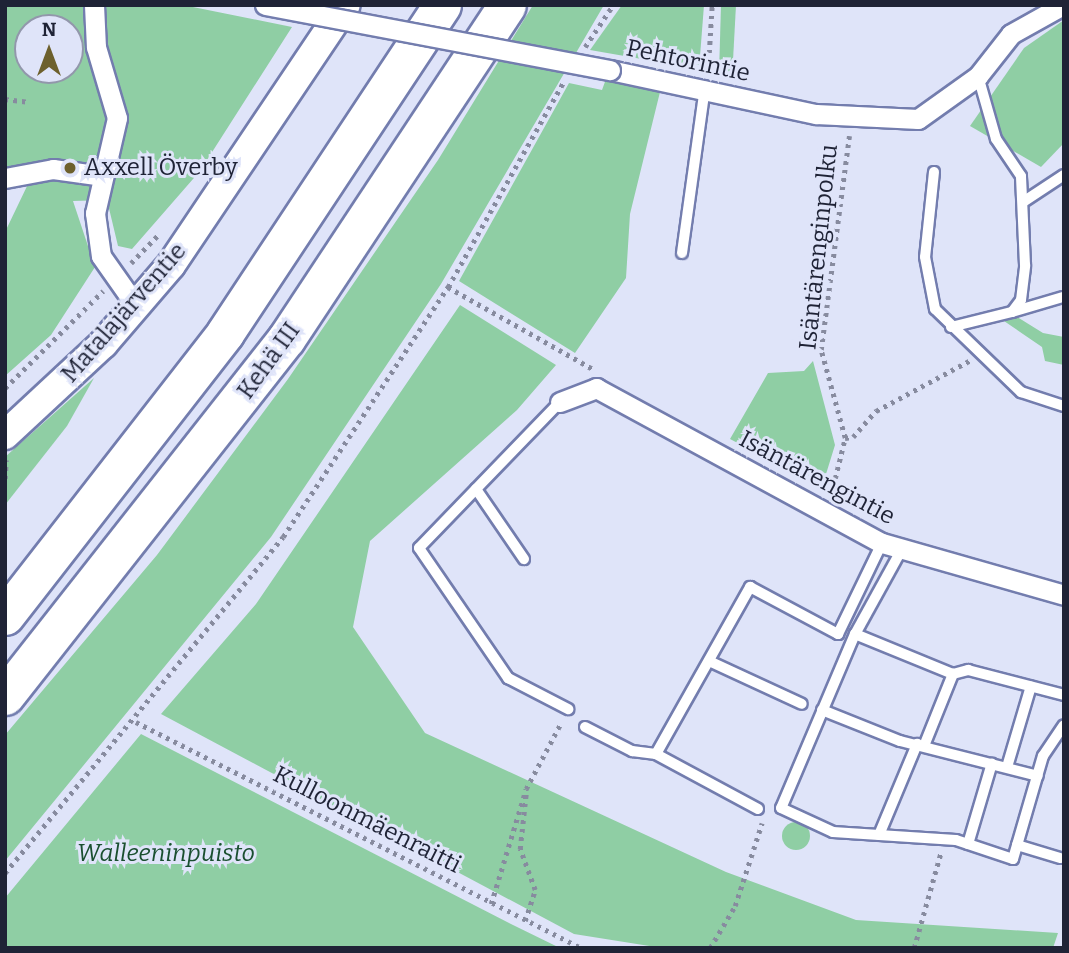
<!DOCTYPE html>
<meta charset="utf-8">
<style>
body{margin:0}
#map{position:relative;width:1069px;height:953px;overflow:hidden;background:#dfe4f9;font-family:Bitter,serif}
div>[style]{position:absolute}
.green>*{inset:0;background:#8fcea4}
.round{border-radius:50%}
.path>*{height:4.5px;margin-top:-2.25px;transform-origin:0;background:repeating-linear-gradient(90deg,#878b9f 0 3.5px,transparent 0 8.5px)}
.roads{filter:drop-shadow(2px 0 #737dae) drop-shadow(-2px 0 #737dae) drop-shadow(0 2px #737dae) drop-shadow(0 -2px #737dae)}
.lane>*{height:10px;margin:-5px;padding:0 5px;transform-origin:5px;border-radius:5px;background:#fff}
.street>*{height:19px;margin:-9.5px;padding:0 9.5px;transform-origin:9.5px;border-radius:9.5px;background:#fff}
.secondary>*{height:28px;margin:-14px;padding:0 14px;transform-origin:14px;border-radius:14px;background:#fff}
.highway>*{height:37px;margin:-18.5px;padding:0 18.5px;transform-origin:18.5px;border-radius:18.5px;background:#fff}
.bridges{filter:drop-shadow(2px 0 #737dae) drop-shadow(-2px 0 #737dae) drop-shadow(0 2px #737dae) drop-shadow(0 -2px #737dae)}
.street-bridge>*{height:19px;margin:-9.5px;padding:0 9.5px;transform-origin:9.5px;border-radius:9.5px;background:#fff}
.dots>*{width:19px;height:19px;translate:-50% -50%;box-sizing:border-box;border:4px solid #dfe4f9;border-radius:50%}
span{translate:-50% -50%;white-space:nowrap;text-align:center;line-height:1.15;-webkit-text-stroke:6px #dfe4f9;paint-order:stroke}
.street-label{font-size:24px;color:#1f2336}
.poi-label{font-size:24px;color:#1f2336}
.left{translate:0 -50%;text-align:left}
.park-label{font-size:24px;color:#1a4f30;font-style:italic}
.frame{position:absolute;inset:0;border:7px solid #1f2336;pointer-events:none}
.north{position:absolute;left:14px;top:14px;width:70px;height:70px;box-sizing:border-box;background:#dfe4f9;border:2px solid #9297ab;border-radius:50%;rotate:0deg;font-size:19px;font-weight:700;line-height:28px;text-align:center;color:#1f2336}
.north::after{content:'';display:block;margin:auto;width:24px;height:32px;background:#6d602d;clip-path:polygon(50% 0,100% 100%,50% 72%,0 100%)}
</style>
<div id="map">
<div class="green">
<i style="clip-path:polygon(evenodd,5px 5px,183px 5px,292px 27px,200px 171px,132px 249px,118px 246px,107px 200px,73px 201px,95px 267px,51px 335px,5px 376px,5px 232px,29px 182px,5px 185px,5px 5px,28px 28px,70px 28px,70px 70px,28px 70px,28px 28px)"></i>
<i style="clip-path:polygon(533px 5px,604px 5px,441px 284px,271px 537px,5px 861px,5px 735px,157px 555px,288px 379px,438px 160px)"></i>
<i style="clip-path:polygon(622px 5px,704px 5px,699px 69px,590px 50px)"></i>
<i style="clip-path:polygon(721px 5px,736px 5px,732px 79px,719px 74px)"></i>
<i style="clip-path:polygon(1064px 20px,1064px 143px,1041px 167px,970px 126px,1024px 48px)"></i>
<i style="clip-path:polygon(606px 79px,660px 92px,630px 214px,626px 278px,575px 353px,459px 281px,569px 83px,602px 90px)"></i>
<i style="clip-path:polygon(460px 305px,556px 365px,517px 410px,370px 541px,353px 627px,425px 733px,726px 872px,856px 920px,1058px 933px,1053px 948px,662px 948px,574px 934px,161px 714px,256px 604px)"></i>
<i style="clip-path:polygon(1014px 315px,1043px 333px,1064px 337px,1064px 365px,1045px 361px,1042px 347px,1004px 321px)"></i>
<i style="clip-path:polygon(813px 361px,835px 445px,822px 487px,730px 439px,768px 373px,804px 371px)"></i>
<i style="clip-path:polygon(94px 378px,67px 426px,5px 505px,5px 457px)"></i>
<i style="clip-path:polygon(141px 734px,513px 925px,560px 948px,5px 948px,5px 898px)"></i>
<i class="round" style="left:782px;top:822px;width:28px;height:28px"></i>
</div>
<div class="path">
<i style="left:585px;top:47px;width:50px;rotate:-56.3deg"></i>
<i style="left:708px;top:70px;width:65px;rotate:-86.5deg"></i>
<i style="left:5px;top:99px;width:25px;rotate:7deg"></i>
<i style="left:131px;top:263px;width:40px;rotate:-46deg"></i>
<i style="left:448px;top:287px;width:167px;rotate:29.5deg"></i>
<i style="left:5px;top:388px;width:138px;rotate:-44.7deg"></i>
<i style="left:845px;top:438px;width:8px;rotate:-7deg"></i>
<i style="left:853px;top:437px;width:35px;rotate:-49deg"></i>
<i style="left:876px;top:411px;width:106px;rotate:-28.3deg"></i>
<i style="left:5px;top:479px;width:19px;rotate:-87deg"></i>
<i style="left:831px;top:495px;width:59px;rotate:-76.2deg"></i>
<i style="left:845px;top:438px;width:91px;rotate:-105.3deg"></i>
<i style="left:821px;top:350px;width:216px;rotate:-82.5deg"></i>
<i style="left:136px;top:722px;width:500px;rotate:26.9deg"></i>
<i style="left:5px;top:873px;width:436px;rotate:-50.4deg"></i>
<i style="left:283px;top:537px;width:300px;rotate:-56.6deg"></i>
<i style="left:448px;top:287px;width:236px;rotate:-60.6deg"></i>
<i style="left:491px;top:904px;width:120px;rotate:-73.1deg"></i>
<i style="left:526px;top:789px;width:75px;rotate:-62.1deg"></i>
<i style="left:525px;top:921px;width:33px;rotate:-72deg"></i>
<i style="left:535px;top:890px;width:44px;rotate:-110.1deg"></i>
<i style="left:520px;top:849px;width:55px;rotate:-83.8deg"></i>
<i style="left:710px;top:948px;width:49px;rotate:-59.2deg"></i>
<i style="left:735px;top:906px;width:87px;rotate:-72deg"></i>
<i style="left:914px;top:948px;width:100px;rotate:-74.3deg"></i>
</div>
<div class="roads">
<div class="lane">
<i style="left:934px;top:172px;width:85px;rotate:96deg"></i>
<i style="left:925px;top:257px;width:53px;rotate:79.1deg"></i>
<i style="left:935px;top:309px;width:120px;rotate:44deg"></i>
<i style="left:1021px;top:392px;width:45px;rotate:18deg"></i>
<i style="left:1023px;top:202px;width:49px;rotate:-33.4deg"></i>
<i style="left:682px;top:253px;width:168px;rotate:-82.1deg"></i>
<i style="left:1012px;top:312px;width:53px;rotate:-16.4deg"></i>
<i style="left:951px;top:327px;width:63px;rotate:-13.8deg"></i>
<i style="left:1012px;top:312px;width:15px;rotate:-53deg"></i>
<i style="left:1021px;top:300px;width:35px;rotate:-83deg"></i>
<i style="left:1025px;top:265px;width:89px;rotate:-92.6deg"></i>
<i style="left:1021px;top:176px;width:45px;rotate:-124deg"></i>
<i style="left:996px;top:139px;width:66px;rotate:-105.9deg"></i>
<i style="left:560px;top:402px;width:203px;rotate:134deg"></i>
<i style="left:419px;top:548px;width:158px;rotate:55.6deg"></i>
<i style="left:508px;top:678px;width:68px;rotate:27.3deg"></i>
<i style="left:476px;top:489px;width:85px;rotate:55.6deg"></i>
<i style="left:902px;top:549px;width:97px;rotate:118.9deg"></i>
<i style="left:855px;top:634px;width:189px;rotate:113deg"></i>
<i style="left:781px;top:808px;width:57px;rotate:24.8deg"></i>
<i style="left:833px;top:832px;width:123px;rotate:3.7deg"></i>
<i style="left:956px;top:840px;width:60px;rotate:18.4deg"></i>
<i style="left:1013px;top:859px;width:107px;rotate:-73.8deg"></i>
<i style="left:1043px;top:756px;width:37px;rotate:-56deg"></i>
<i style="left:855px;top:634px;width:106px;rotate:22.2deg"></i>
<i style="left:953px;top:674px;width:16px;rotate:-15deg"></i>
<i style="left:968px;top:670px;width:99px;rotate:14.6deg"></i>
<i style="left:709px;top:661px;width:102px;rotate:24.8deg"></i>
<i style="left:822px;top:710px;width:84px;rotate:21.7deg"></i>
<i style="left:900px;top:741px;width:142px;rotate:14.2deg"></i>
<i style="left:585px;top:727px;width:53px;rotate:27.1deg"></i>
<i style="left:632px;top:751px;width:24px;rotate:7deg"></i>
<i style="left:924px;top:746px;width:78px;rotate:-68.1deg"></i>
<i style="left:1007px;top:767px;width:84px;rotate:-73.5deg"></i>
<i style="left:758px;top:809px;width:116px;rotate:-151.7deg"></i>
<i style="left:656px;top:754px;width:192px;rotate:-60.6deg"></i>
<i style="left:750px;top:587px;width:100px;rotate:28.1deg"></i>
<i style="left:838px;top:634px;width:101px;rotate:-64.2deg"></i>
<i style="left:879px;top:835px;width:99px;rotate:-67.3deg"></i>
<i style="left:968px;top:844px;width:84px;rotate:-73.5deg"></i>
<i style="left:1017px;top:845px;width:45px;rotate:16.8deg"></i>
</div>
<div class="street">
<i style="left:94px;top:5px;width:42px;rotate:87.3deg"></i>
<i style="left:96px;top:47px;width:74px;rotate:73.5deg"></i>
<i style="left:117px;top:118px;width:98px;rotate:103deg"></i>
<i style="left:95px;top:213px;width:43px;rotate:82.1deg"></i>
<i style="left:101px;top:256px;width:62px;rotate:54.8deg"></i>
<i style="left:610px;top:70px;width:211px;rotate:12.1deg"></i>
<i style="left:816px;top:114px;width:102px;rotate:2.8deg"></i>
<i style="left:918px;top:119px;width:74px;rotate:-35.6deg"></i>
<i style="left:978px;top:76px;width:53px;rotate:-51.8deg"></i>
<i style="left:1011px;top:34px;width:60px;rotate:-29.1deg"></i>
<i style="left:5px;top:178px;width:49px;rotate:-10.6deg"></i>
<i style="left:53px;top:169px;width:49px;rotate:8.1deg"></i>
<i style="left:560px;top:402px;width:39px;rotate:-21deg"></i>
<i style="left:596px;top:388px;width:325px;rotate:28.5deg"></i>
<i style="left:882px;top:543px;width:189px;rotate:15.9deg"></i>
</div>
<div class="secondary">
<i style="left:5px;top:435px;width:134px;rotate:-42.9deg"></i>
<i style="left:103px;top:344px;width:104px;rotate:-49.3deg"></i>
<i style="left:171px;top:265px;width:313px;rotate:-56.1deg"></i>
</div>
<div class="highway">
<i style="left:5px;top:616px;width:358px;rotate:-52.1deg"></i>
<i style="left:225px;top:333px;width:393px;rotate:-56.5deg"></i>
<i style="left:5px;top:696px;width:454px;rotate:-51.8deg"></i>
<i style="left:286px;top:339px;width:400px;rotate:-56.5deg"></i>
</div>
</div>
<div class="bridges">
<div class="street-bridge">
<i style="left:265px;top:5px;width:351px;rotate:10.7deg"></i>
</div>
</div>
<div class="dots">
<i style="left:70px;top:168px;background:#6d602d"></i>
</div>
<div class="street-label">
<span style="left:688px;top:61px;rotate:12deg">Pehtorintie</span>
<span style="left:819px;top:247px;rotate:-84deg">Isäntärenginpolku</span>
<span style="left:124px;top:313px;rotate:-49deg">Matalajärventie</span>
<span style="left:269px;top:361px;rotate:-54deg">Kehä III</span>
<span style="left:817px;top:478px;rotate:28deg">Isäntärengintie</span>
<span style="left:367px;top:820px;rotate:27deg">Kulloonmäenraitti</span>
</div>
<div class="poi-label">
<span class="left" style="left:84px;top:168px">Axxell Överby</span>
</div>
<div class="park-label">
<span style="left:166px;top:854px">Walleeninpuisto</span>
</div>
<div class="frame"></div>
<div class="north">N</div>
</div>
